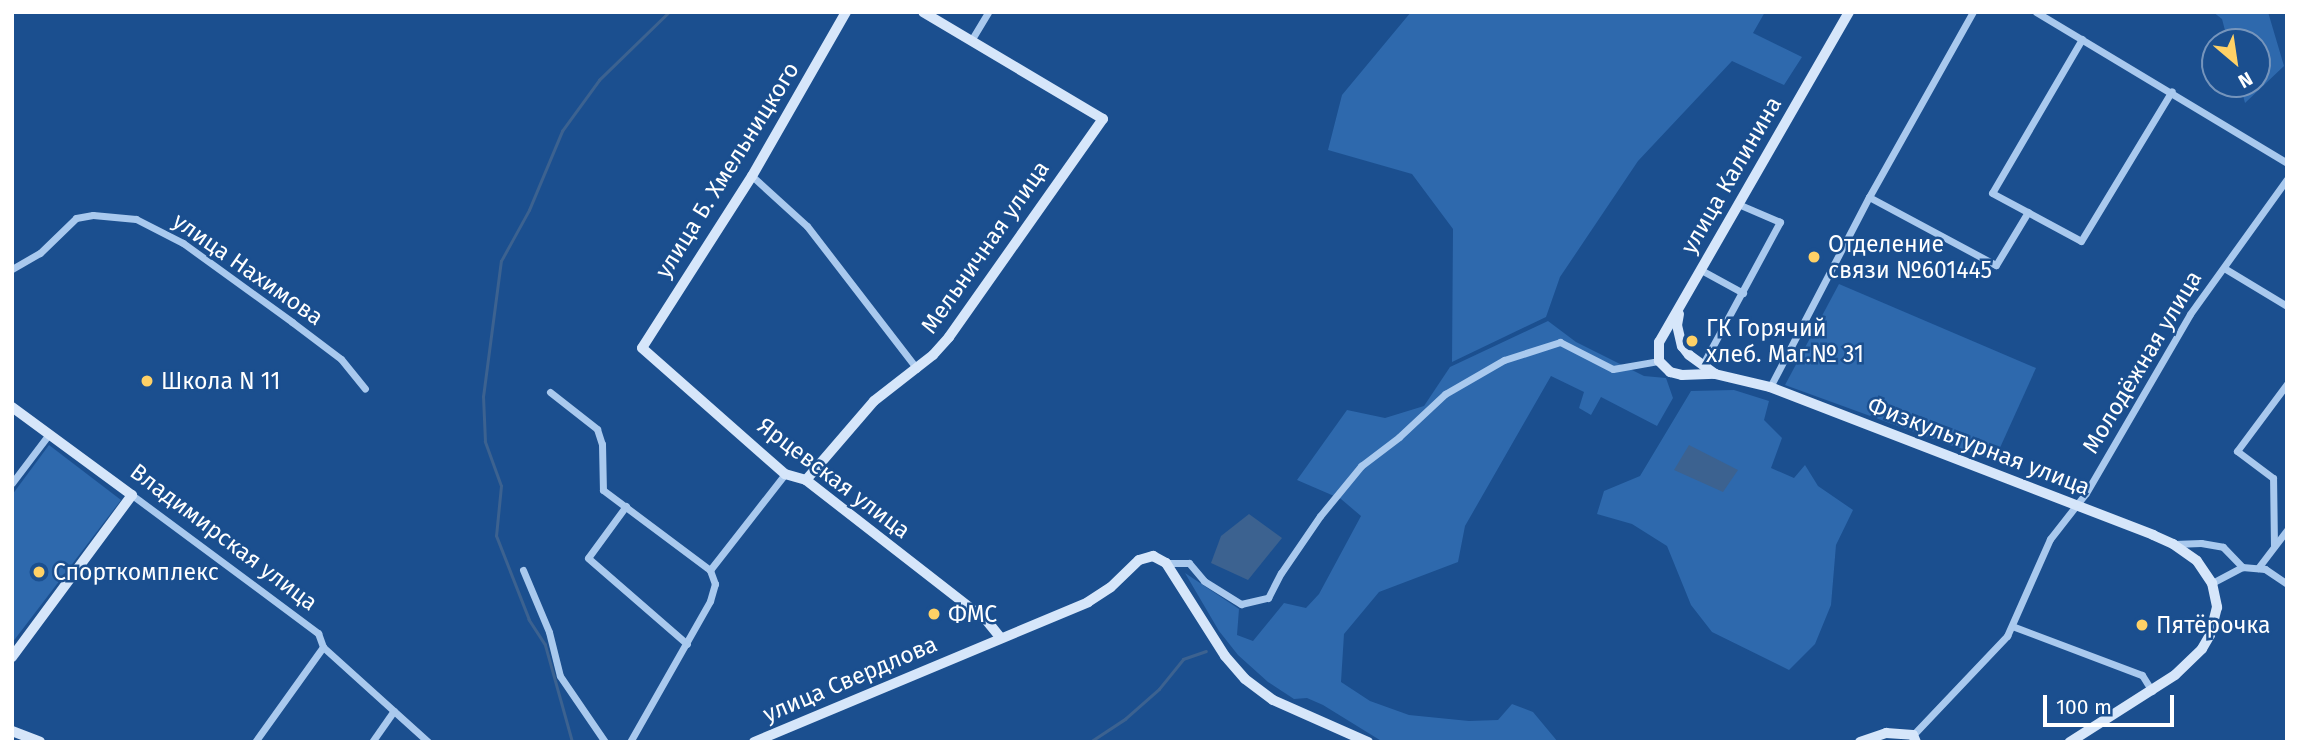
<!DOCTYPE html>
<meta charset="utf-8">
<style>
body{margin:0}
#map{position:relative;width:2299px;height:754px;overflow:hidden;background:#1b4f8f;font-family:"Fira Sans",sans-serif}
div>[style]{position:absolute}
.green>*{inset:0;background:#2e69ad}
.water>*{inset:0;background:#3c6290}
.stream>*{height:2.5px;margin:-1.25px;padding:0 1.25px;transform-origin:1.25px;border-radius:1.25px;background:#3c6290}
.street>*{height:7px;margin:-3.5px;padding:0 3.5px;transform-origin:3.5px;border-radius:3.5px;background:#a9c9ee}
.secondary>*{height:10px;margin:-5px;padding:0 5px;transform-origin:5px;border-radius:5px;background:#d6e6fa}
.dots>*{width:19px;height:19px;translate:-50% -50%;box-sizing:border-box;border:4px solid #1b4f8f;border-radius:50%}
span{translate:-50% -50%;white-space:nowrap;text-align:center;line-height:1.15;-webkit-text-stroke:5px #1b4f8f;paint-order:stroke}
.street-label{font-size:23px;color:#fff}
.poi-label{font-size:23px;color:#fff}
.left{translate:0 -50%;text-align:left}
.frame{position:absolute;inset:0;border:14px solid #fff;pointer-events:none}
.north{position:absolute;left:2201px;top:28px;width:70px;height:70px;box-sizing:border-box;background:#1b4f8f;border:2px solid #7695bc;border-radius:50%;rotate:151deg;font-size:19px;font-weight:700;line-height:28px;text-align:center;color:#fff}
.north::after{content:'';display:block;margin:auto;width:24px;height:32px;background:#ffd166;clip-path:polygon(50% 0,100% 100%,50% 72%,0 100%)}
.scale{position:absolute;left:2043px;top:695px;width:131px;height:32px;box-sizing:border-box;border:4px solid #fff;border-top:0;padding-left:9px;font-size:21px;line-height:24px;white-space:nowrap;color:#fff;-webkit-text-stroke:5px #1b4f8f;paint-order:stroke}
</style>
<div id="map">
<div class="green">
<i style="clip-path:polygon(1411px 12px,1765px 12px,1753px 33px,1802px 57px,1784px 85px,1732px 61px,1638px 161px,1560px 277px,1546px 317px,1452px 362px,1453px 229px,1412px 174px,1328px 150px,1342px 95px)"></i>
<i style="clip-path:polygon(2213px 12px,2268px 12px,2284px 66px,2245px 103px,2240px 84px,2257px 84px,2257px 42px,2228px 42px,2222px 19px)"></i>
<i style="clip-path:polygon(1839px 284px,2036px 368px,1994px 461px,1785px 385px)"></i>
<i style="clip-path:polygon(1548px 321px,1576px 342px,1644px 376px,1666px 378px,1673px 398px,1657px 426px,1601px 397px,1591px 415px,1579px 408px,1584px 392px,1551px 376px,1465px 526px,1458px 562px,1379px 592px,1344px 634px,1341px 682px,1370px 701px,1409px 715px,1469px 721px,1498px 720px,1512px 704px,1533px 712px,1558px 742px,1383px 742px,1323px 705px,1307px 698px,1294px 699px,1268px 682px,1238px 655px,1219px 631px,1185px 573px,1239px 609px,1237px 635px,1253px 641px,1284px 603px,1306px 608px,1319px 594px,1361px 516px,1341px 499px,1297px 480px,1347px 410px,1385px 418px,1424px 406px,1450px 367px)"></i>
<i style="clip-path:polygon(1734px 390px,1769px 401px,1764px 420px,1782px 438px,1771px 468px,1794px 478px,1805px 465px,1818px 486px,1853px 510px,1836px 545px,1831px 605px,1815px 644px,1789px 670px,1712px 632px,1691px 605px,1667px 546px,1632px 524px,1597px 514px,1604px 491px,1640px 476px,1691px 391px)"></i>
<i style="clip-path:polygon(49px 445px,121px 500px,12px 643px,12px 495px)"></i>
</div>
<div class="water">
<i style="clip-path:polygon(1689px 445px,1738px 470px,1723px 492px,1674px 470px)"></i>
<i style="clip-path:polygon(1249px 514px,1282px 538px,1248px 580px,1211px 563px,1221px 536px)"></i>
</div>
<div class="stream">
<i style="left:572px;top:742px;width:101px;rotate:-105.6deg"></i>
<i style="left:545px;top:645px;width:30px;rotate:-123deg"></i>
<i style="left:529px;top:620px;width:90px;rotate:-111.4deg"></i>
<i style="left:496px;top:536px;width:50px;rotate:-84.3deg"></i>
<i style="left:501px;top:486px;width:47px;rotate:-110deg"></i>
<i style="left:485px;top:442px;width:45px;rotate:-92.5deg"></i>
<i style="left:483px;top:397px;width:137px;rotate:-82.5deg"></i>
<i style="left:501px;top:261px;width:58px;rotate:-61.2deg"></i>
<i style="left:529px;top:210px;width:86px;rotate:-67.3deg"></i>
<i style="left:562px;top:131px;width:63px;rotate:-54deg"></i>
<i style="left:599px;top:80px;width:98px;rotate:-44.2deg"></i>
<i style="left:1090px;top:742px;width:42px;rotate:-33.3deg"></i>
<i style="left:1125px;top:719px;width:45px;rotate:-41.4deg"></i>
<i style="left:1159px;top:689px;width:38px;rotate:-51deg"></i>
<i style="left:1183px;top:659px;width:24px;rotate:-19deg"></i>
</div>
<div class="street">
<i style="left:2036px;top:12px;width:293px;rotate:31deg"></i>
<i style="left:972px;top:39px;width:31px;rotate:-59deg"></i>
<i style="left:2082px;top:39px;width:178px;rotate:120.3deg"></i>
<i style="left:1992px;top:193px;width:101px;rotate:28.3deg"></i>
<i style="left:2081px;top:241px;width:175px;rotate:-58.8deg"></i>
<i style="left:752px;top:176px;width:74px;rotate:42.3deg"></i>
<i style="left:807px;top:226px;width:180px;rotate:52.4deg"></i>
<i style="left:1869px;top:197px;width:144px;rotate:28.2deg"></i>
<i style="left:1996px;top:265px;width:62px;rotate:-58.9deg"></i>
<i style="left:2224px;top:268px;width:74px;rotate:31.1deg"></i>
<i style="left:12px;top:269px;width:32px;rotate:-30deg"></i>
<i style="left:40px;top:253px;width:50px;rotate:-44.2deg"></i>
<i style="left:76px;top:218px;width:17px;rotate:-10deg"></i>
<i style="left:93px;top:215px;width:43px;rotate:5.3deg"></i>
<i style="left:136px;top:219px;width:53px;rotate:27.1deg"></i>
<i style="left:183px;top:243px;width:135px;rotate:35.9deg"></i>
<i style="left:292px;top:322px;width:61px;rotate:37.1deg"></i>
<i style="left:341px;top:359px;width:38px;rotate:51deg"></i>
<i style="left:1701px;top:270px;width:48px;rotate:28.7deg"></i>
<i style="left:1702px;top:366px;width:164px;rotate:-61.6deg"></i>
<i style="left:1780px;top:222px;width:46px;rotate:-156.8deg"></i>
<i style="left:1770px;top:387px;width:214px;rotate:-62.5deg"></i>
<i style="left:1869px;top:197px;width:212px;rotate:-60.7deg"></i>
<i style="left:550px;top:392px;width:60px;rotate:38.2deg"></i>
<i style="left:597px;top:429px;width:16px;rotate:72deg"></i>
<i style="left:602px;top:444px;width:46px;rotate:88.8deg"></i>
<i style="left:603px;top:490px;width:134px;rotate:36.8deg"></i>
<i style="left:12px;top:483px;width:61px;rotate:-52.9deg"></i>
<i style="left:132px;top:495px;width:232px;rotate:36.6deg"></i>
<i style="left:318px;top:633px;width:15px;rotate:70deg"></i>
<i style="left:323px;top:647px;width:142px;rotate:42.1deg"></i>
<i style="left:626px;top:506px;width:64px;rotate:126.2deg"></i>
<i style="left:588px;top:558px;width:131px;rotate:41deg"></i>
<i style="left:2174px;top:544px;width:27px;rotate:-2deg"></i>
<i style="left:2201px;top:543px;width:22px;rotate:10deg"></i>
<i style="left:2223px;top:547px;width:28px;rotate:46deg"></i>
<i style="left:2274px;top:546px;width:68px;rotate:-90.8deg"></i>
<i style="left:2273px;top:478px;width:45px;rotate:-143.1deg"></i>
<i style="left:2237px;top:451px;width:84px;rotate:-53.3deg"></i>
<i style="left:1166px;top:563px;width:23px"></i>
<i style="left:1189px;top:563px;width:23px;rotate:50deg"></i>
<i style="left:1204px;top:581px;width:44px;rotate:31.9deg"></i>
<i style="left:1241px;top:604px;width:28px;rotate:-13deg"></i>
<i style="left:1268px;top:598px;width:28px;rotate:-63deg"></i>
<i style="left:1281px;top:573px;width:69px;rotate:-55.6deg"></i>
<i style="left:1320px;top:516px;width:65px;rotate:-50.6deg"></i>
<i style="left:1361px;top:466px;width:48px;rotate:-37.3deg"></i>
<i style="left:1399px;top:437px;width:63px;rotate:-43.1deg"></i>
<i style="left:1445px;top:394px;width:68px;rotate:-30deg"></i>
<i style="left:1504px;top:360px;width:59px;rotate:-17.8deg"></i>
<i style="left:1560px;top:342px;width:59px;rotate:27deg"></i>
<i style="left:1613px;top:369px;width:47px;rotate:-9.9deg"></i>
<i style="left:2258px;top:568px;width:48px;rotate:-52.7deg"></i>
<i style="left:523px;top:570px;width:67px;rotate:67.2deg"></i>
<i style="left:549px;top:632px;width:45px;rotate:76deg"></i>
<i style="left:560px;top:676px;width:80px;rotate:55.7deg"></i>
<i style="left:2212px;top:583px;width:34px;rotate:-28deg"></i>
<i style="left:2242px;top:567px;width:23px;rotate:5deg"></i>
<i style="left:2265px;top:569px;width:27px;rotate:34deg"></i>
<i style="left:2012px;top:626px;width:139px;rotate:20.7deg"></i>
<i style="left:2142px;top:675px;width:19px;rotate:58deg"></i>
<i style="left:1913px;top:735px;width:137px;rotate:-46.5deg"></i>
<i style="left:2007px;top:636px;width:106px;rotate:-66.1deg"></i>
<i style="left:2050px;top:539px;width:58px;rotate:-52deg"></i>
<i style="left:2086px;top:493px;width:207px;rotate:-59.8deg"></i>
<i style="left:2190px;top:314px;width:166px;rotate:-54.3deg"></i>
<i style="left:255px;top:742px;width:117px;rotate:-54.4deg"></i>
<i style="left:372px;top:742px;width:38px;rotate:-55deg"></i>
<i style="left:630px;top:742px;width:162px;rotate:-60.4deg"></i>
<i style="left:710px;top:601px;width:18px;rotate:-74deg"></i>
<i style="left:715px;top:584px;width:15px;rotate:-110deg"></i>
<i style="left:710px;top:570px;width:122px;rotate:-52deg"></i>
</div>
<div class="secondary">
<i style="left:846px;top:12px;width:189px;rotate:119.8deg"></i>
<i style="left:752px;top:176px;width:204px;rotate:122.6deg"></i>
<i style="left:642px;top:348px;width:191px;rotate:41.4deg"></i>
<i style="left:785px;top:474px;width:22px;rotate:16deg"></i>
<i style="left:806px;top:480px;width:229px;rotate:37.9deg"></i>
<i style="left:987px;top:621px;width:22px;rotate:51deg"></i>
<i style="left:1849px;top:12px;width:381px;rotate:119.9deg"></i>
<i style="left:1659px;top:342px;width:19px;rotate:90deg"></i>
<i style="left:1659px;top:361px;width:16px;rotate:45deg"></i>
<i style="left:1670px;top:372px;width:12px;rotate:14deg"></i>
<i style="left:1682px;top:375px;width:33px;rotate:-2deg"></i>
<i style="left:1715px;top:374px;width:57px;rotate:13.3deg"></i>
<i style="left:1770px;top:387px;width:411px;rotate:21.1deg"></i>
<i style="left:2153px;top:535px;width:22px;rotate:24deg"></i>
<i style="left:2173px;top:544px;width:29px;rotate:35deg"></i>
<i style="left:2197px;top:561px;width:27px;rotate:56deg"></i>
<i style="left:2212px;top:583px;width:25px;rotate:78deg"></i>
<i style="left:2217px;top:607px;width:29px;rotate:104deg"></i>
<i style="left:2210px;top:635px;width:16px;rotate:120deg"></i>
<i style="left:2202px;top:649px;width:37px;rotate:136deg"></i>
<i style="left:2175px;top:675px;width:125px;rotate:147.5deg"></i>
<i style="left:1679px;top:314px;width:11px;rotate:100deg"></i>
<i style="left:1677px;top:325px;width:22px;rotate:77deg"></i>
<i style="left:1682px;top:346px;width:11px;rotate:52deg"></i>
<i style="left:1689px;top:355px;width:32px;rotate:36deg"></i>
<i style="left:12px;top:407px;width:149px;rotate:36.3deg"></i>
<i style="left:132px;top:495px;width:202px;rotate:126.5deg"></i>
<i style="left:806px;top:480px;width:104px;rotate:-49.3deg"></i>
<i style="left:874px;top:401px;width:75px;rotate:-37.9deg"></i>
<i style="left:933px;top:355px;width:24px;rotate:-48deg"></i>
<i style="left:949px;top:337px;width:267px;rotate:-54.8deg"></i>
<i style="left:1103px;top:119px;width:209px;rotate:-149.3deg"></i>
<i style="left:12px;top:731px;width:30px;rotate:21deg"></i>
<i style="left:754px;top:742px;width:362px;rotate:-22.7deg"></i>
<i style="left:1088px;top:602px;width:27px;rotate:-33deg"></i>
<i style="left:1111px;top:587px;width:39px;rotate:-44deg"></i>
<i style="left:1139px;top:560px;width:15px;rotate:-16deg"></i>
<i style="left:1153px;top:556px;width:15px;rotate:28deg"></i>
<i style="left:1166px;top:563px;width:110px;rotate:57.6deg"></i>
<i style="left:1225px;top:656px;width:30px;rotate:49deg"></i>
<i style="left:1245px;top:679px;width:35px;rotate:37deg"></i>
<i style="left:1273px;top:700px;width:104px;rotate:23.9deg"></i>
<i style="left:1860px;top:742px;width:28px;rotate:-19deg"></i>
<i style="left:1886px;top:733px;width:27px;rotate:4deg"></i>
<i style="left:1913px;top:735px;width:8px;rotate:67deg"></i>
</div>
<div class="dots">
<i style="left:1814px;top:257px;background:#ffd166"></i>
<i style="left:1692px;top:341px;background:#ffd166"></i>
<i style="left:147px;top:381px;background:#ffd166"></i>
<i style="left:39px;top:572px;background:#ffd166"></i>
<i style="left:934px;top:614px;background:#ffd166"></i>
<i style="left:2142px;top:625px;background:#ffd166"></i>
</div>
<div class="street-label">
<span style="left:727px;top:170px;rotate:-58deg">улица Б. Хмельницкого</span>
<span style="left:1731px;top:175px;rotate:-60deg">улица Калинина</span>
<span style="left:985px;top:247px;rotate:-55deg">Мельничная улица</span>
<span style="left:248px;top:269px;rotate:35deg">улица Нахимова</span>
<span style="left:2142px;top:362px;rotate:-59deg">Молодёжная улица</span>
<span style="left:1979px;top:446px;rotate:21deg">Физкультурная улица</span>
<span style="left:834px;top:478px;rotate:37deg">Ярцевская улица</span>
<span style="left:224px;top:537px;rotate:37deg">Владимирская улица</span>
<span style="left:850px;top:679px;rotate:-23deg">улица Свердлова</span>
</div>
<div class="poi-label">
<span class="left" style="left:1828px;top:257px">Отделение<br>связи №601445</span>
<span class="left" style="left:1706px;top:341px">ГК Горячий<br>хлеб. Маг.№ 31</span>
<span class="left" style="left:161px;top:381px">Школа N 11</span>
<span class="left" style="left:53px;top:572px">Спорткомплекс</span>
<span class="left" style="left:948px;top:614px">ФМС</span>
<span class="left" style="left:2156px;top:625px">Пятёрочка</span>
</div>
<div class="frame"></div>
<div class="north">N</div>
<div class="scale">100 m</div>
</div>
